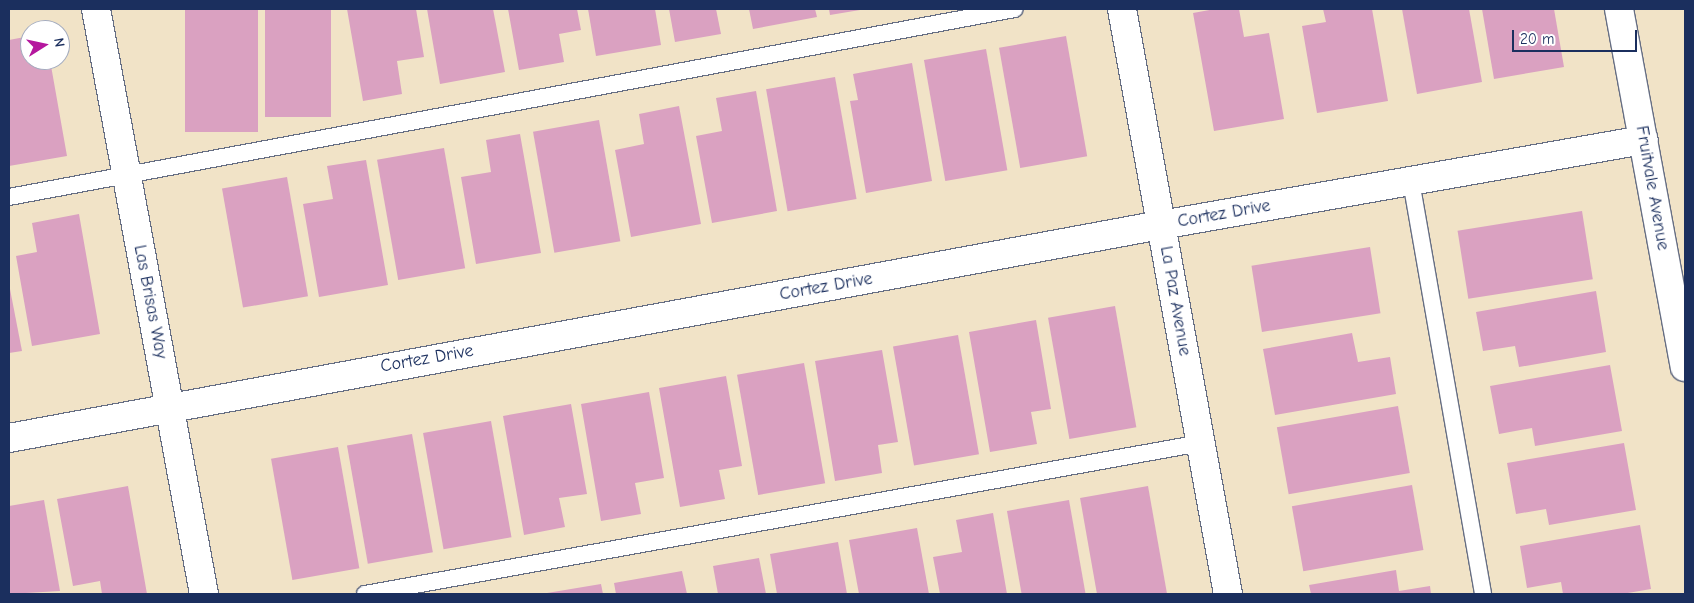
<!DOCTYPE html>
<style>
body{margin:0}
#map{position:relative;width:1694px;height:603px;overflow:hidden;background:#f1e3c7;font-family:"Comic Neue",sans-serif}
div>[style]{position:absolute}
.building>*{inset:0;background:#daa1c1;transform-origin:0 0}
.roads{filter:drop-shadow(1px 0 #666e83) drop-shadow(-1px 0 #666e83) drop-shadow(0 1px #666e83) drop-shadow(0 -1px #666e83)}
.service>*{height:16px;margin:-8px;padding:0 8px;transform-origin:8px;border-radius:8px;background:#fff}
.minor>*{height:28px;margin:-14px;padding:0 14px;transform-origin:14px;border-radius:14px;background:#fff}
span{translate:-50% -50%;white-space:nowrap;text-align:center;line-height:1.15;-webkit-text-stroke:4.5px #fff;paint-order:stroke}
.street-label{font-size:18px;color:#1b2f5e}
.frame{position:absolute;inset:0;border:10px solid #1b2f5e;pointer-events:none}
.north{position:absolute;left:20px;top:20px;width:50px;height:50px;box-sizing:border-box;background:#fff;border:1px solid #a4acbf;border-radius:50%;rotate:80deg;font-size:14px;font-weight:700;line-height:20px;text-align:center;color:#1b2f5e}
.north::after{content:'';display:block;margin:auto;width:18px;height:22px;background:#b5179e;clip-path:polygon(50% 0,100% 100%,50% 72%,0 100%)}
.scale{position:absolute;left:1512px;top:30px;width:125px;height:22px;box-sizing:border-box;border:2px solid #1b2f5e;border-top:0;padding-left:6px;font-size:15px;line-height:18px;white-space:nowrap;color:#1b2f5e;-webkit-text-stroke:4px #fff;paint-order:stroke}
</style>
<div id="map">
<div class="building">
<i style="left:185px;top:9px;width:73px;height:123px"></i>
<i style="left:265px;top:9px;width:66px;height:108px"></i>
<i style="clip-path:polygon(347px 9px,416px 9px,424px 57px,397px 61px,402px 94px,363px 101px)"></i>
<i style="clip-path:polygon(427px 9px,493px 9px,505px 72px,440px 84px)"></i>
<i style="clip-path:polygon(508px 9px,577px 9px,581px 30px,559px 34px,564px 62px,519px 70px)"></i>
<i style="clip-path:polygon(588px 9px,655px 9px,661px 45px,596px 56px)"></i>
<i style="clip-path:polygon(669px 9px,716px 9px,721px 34px,675px 42px)"></i>
<i style="clip-path:polygon(749px 9px,815px 9px,817px 17px,753px 29px)"></i>
<i style="clip-path:polygon(829px 9px,860px 9px,860px 10px,830px 15px)"></i>
<i style="clip-path:polygon(1215px 9px,1239px 9px,1244px 37px,1269px 33px,1284px 119px,1214px 131px,1193px 13px)"></i>
<i style="clip-path:polygon(1323px 9px,1372px 9px,1388px 101px,1317px 113px,1302px 26px,1326px 22px)"></i>
<i style="clip-path:polygon(1402px 9px,1469px 9px,1482px 82px,1417px 94px)"></i>
<i style="clip-path:polygon(1482px 9px,1554px 9px,1564px 67px,1494px 79px)"></i>
<i style="clip-path:polygon(30px 36px,30px 60px,50px 60px,67px 156px,9px 166px,9px 40px)"></i>
<i style="left:1066px;top:36px;width:122px;height:68px;rotate:80deg"></i>
<i style="left:986px;top:49px;width:123px;height:63px;rotate:80deg"></i>
<i style="clip-path:polygon(912px 63px,932px 181px,866px 193px,850px 101px,858px 100px,853px 74px)"></i>
<i style="left:835px;top:77px;width:124px;height:70px;rotate:80deg"></i>
<i style="clip-path:polygon(756px 91px,777px 211px,712px 223px,696px 136px,722px 131px,716px 98px)"></i>
<i style="clip-path:polygon(679px 106px,701px 224px,631px 237px,615px 150px,644px 144px,639px 114px)"></i>
<i style="left:599px;top:120px;width:123px;height:67px;rotate:80deg"></i>
<i style="clip-path:polygon(520px 134px,541px 253px,476px 264px,461px 177px,491px 172px,486px 140px)"></i>
<i style="left:444px;top:148px;width:122px;height:68px;rotate:80deg"></i>
<i style="clip-path:polygon(366px 160px,388px 285px,319px 297px,303px 204px,333px 199px,327px 166px)"></i>
<i style="left:287px;top:177px;width:121px;height:66px;rotate:80deg"></i>
<i style="left:1582px;top:211px;width:69px;height:126px;rotate:81deg"></i>
<i style="clip-path:polygon(79px 214px,100px 334px,32px 346px,16px 256px,37px 252px,32px 223px)"></i>
<i style="left:1370px;top:247px;width:67px;height:120px;rotate:81deg"></i>
<i style="clip-path:polygon(9px 284px,22px 351px,9px 353px)"></i>
<i style="clip-path:polygon(1596px 291px,1606px 352px,1519px 367px,1515px 346px,1483px 351px,1476px 312px)"></i>
<i style="left:1115px;top:306px;width:123px;height:68px;rotate:80deg"></i>
<i style="clip-path:polygon(1036px 320px,1051px 409px,1031px 412px,1037px 444px,990px 452px,969px 332px)"></i>
<i style="clip-path:polygon(1352px 333px,1358px 362px,1390px 357px,1396px 394px,1275px 415px,1263px 349px)"></i>
<i style="left:958px;top:335px;width:121px;height:66px;rotate:80deg"></i>
<i style="clip-path:polygon(882px 350px,898px 442px,878px 445px,882px 473px,835px 481px,815px 361px)"></i>
<i style="left:804px;top:363px;width:122px;height:68px;rotate:80deg"></i>
<i style="clip-path:polygon(1610px 365px,1622px 431px,1535px 446px,1532px 428px,1499px 434px,1490px 386px)"></i>
<i style="clip-path:polygon(726px 376px,742px 466px,719px 470px,725px 499px,680px 507px,659px 388px)"></i>
<i style="clip-path:polygon(649px 392px,664px 478px,635px 483px,641px 514px,601px 521px,581px 404px)"></i>
<i style="clip-path:polygon(571px 404px,587px 494px,559px 498px,565px 527px,524px 535px,503px 416px)"></i>
<i style="left:1398px;top:406px;width:68px;height:123px;rotate:80deg"></i>
<i style="left:491px;top:421px;width:118px;height:69px;rotate:80deg"></i>
<i style="left:412px;top:434px;width:120px;height:66px;rotate:80deg"></i>
<i style="clip-path:polygon(1624px 443px,1636px 510px,1549px 525px,1546px 509px,1516px 514px,1507px 463px)"></i>
<i style="left:338px;top:447px;width:123px;height:68px;rotate:80deg"></i>
<i style="left:1412px;top:485px;width:66px;height:122px;rotate:80deg"></i>
<i style="clip-path:polygon(128px 486px,147px 594px,102px 594px,100px 581px,73px 586px,57px 499px)"></i>
<i style="left:1148px;top:486px;width:110px;height:69px;rotate:80deg"></i>
<i style="clip-path:polygon(44px 500px,60px 591px,9px 594px,9px 506px)"></i>
<i style="left:1069px;top:500px;width:95px;height:63px;rotate:80deg"></i>
<i style="clip-path:polygon(993px 513px,1007px 594px,940px 594px,933px 557px,962px 552px,956px 520px)"></i>
<i style="clip-path:polygon(1640px 525px,1651px 589px,1622px 594px,1563px 594px,1561px 582px,1527px 588px,1520px 546px)"></i>
<i style="clip-path:polygon(917px 528px,929px 594px,859px 594px,849px 540px)"></i>
<i style="clip-path:polygon(838px 542px,847px 594px,777px 594px,770px 554px)"></i>
<i style="clip-path:polygon(759px 558px,766px 594px,718px 594px,713px 566px)"></i>
<i style="clip-path:polygon(1396px 570px,1399px 591px,1430px 586px,1431px 594px,1311px 594px,1309px 585px)"></i>
<i style="clip-path:polygon(682px 571px,687px 594px,616px 594px,614px 583px)"></i>
<i style="clip-path:polygon(601px 584px,603px 594px,547px 594px,547px 593px)"></i>
</div>
<div class="roads">
<div class="service">
<i style="left:1411px;top:181px;width:419px;rotate:80.1deg"></i>
<i style="left:9px;top:197px;width:1023px;rotate:-10.59deg"></i>
<i style="left:365px;top:594px;width:850px;rotate:-10.24deg"></i>
</div>
<div class="minor">
<i style="left:96px;top:9px;width:595px;rotate:79.54deg"></i>
<i style="left:1122px;top:9px;width:595px;rotate:79.73deg"></i>
<i style="left:1619px;top:9px;width:364px;rotate:79.6deg"></i>
<i style="left:9px;top:438px;width:1172px;rotate:-10.48deg"></i>
<i style="left:1161px;top:225px;width:490px;rotate:-10deg"></i>
</div>
</div>
<div class="street-label">
<span style="left:1652px;top:188px;rotate:80deg">Fruitvale Avenue</span>
<span style="left:1224px;top:214px;rotate:-10deg">Cortez Drive</span>
<span style="left:826px;top:287px;rotate:-10deg">Cortez Drive</span>
<span style="left:1175px;top:301px;rotate:80deg">La Paz Avenue</span>
<span style="left:150px;top:302px;rotate:79deg">Las Brisas Way</span>
<span style="left:427px;top:359px;rotate:-10deg">Cortez Drive</span>
</div>
<div class="frame"></div>
<div class="north">N</div>
<div class="scale">20 m</div>
</div>
